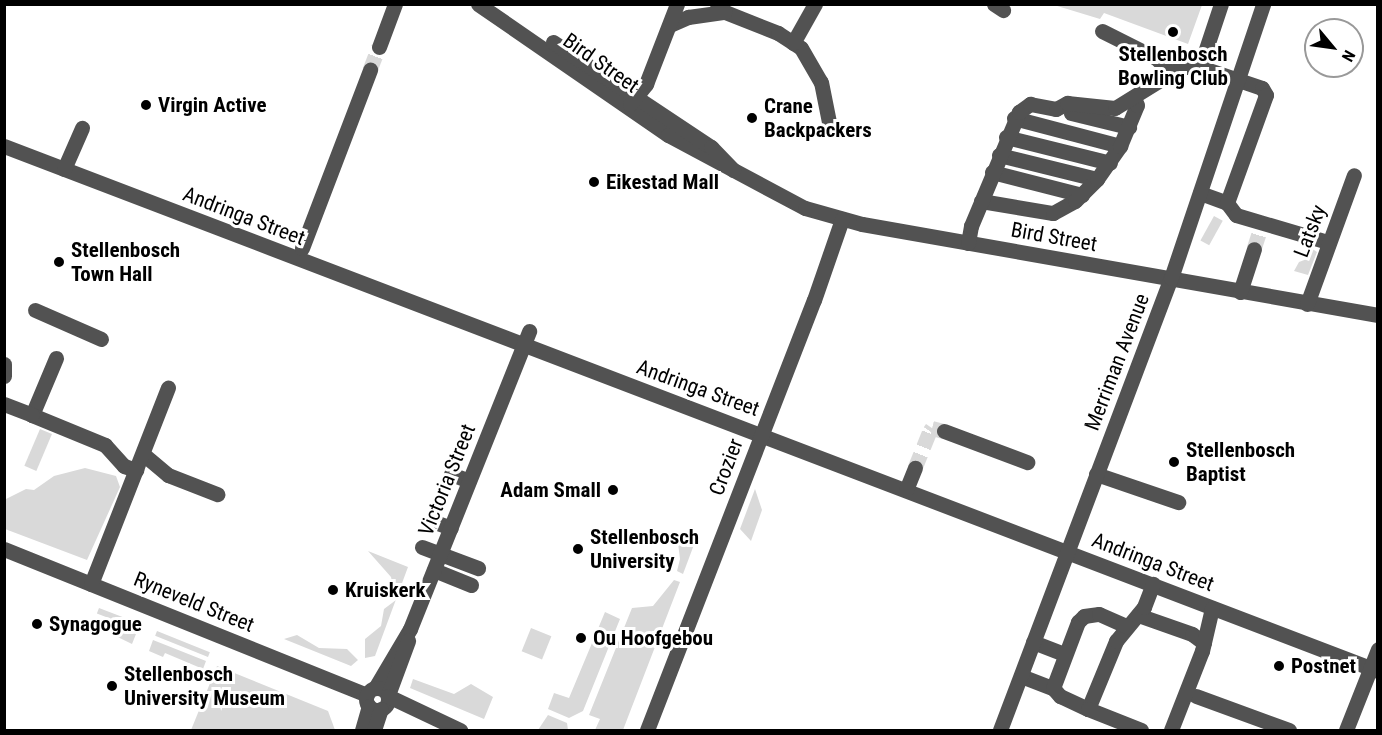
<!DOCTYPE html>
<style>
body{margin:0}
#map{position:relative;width:1382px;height:735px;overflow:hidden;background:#fff;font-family:"Roboto Condensed",sans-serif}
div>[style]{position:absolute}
.green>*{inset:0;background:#d9d9d9;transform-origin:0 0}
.minor-tunnel>*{height:15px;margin-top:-7.5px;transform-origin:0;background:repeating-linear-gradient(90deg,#d9d9d9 0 15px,transparent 0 23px)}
.minor>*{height:15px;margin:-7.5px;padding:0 7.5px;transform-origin:7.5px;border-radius:7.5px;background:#525252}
.minor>.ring{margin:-7.5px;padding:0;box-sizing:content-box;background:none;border:15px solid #525252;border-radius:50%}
.dots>*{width:16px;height:16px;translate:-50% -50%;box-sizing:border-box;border:3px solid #fff;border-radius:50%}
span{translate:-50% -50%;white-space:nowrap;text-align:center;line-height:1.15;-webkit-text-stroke:6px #fff;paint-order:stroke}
.poi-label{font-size:21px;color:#000;font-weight:700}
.left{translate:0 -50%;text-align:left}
.right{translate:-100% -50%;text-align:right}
.street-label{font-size:21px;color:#000}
.frame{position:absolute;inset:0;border:6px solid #000;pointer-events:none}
.north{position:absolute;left:1304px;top:18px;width:60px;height:60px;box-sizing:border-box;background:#fff;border:2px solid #999;border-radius:50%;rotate:119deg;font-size:16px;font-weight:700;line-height:24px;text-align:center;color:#000}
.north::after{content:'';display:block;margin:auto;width:21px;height:27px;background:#000;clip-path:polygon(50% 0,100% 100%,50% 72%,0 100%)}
</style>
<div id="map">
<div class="green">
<i style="clip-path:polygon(1054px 5px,1202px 4px,1202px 5px,1188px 44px,1104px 13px,1100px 19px)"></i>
<i style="left:1214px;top:216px;width:10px;height:28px;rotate:29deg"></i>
<i style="clip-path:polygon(1311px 248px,1317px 252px,1308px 275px,1294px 271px,1299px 262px,1307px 259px)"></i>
<i style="left:40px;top:429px;width:13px;height:40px;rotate:23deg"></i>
<i style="clip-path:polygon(85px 468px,116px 476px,120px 487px,87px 560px,5px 529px,6px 499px,26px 489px,34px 490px,54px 476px)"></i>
<i style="clip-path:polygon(755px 489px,762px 510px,751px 541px,740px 529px)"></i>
<i style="clip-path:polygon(677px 535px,695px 542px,683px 574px,677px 571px,680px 559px)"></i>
<i style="clip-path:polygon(368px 551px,408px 567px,375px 656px,365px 658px,365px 639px,381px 626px,384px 609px,396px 600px,391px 577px)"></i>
<i style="clip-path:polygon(674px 580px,680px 582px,623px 730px,595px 730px,600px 719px,589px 715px,632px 608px,653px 606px)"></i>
<i style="left:99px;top:608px;width:44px;height:6px;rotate:21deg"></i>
<i style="clip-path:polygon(605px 612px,620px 619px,583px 711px,569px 718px,548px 709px,554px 693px,569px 698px)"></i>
<i style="clip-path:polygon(96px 617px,136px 634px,132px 644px,93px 625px)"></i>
<i style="left:531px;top:628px;width:22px;height:25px;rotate:22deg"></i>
<i style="left:157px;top:631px;width:57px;height:5px;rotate:22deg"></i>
<i style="clip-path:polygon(297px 635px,319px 648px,347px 649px,358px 660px,351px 666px,284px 639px)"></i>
<i style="clip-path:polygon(153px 640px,206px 661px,203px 669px,165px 653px,163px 657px,149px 651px)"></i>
<i style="clip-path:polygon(217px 666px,328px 711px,335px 730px,191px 730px)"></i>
<i style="clip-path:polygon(413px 679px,454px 694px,471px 684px,493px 697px,484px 719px,410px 688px)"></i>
<i style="clip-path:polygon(548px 715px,567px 723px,568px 730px,538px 730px)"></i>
</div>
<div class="minor-tunnel">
<i style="left:370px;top:70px;width:25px;rotate:-69deg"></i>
<i style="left:1254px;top:249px;width:19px;rotate:-72deg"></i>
<i style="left:915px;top:468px;width:40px;rotate:-68deg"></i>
<i style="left:930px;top:431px;width:4px;rotate:-56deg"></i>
<i style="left:932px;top:428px;width:12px;rotate:14deg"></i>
</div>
<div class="minor">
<i style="left:478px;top:4px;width:231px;rotate:34.6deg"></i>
<i style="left:668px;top:135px;width:155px;rotate:28.1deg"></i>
<i style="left:805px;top:208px;width:59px;rotate:15.7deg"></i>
<i style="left:862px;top:224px;width:524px;rotate:10deg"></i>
<i style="left:717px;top:4px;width:11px;rotate:45deg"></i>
<i style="left:725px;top:12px;width:57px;rotate:21.6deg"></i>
<i style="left:778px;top:33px;width:27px;rotate:33deg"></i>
<i style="left:801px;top:48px;width:39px;rotate:60deg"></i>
<i style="left:821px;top:82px;width:41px;rotate:78.7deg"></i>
<i style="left:994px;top:4px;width:11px;rotate:34deg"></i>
<i style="left:670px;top:25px;width:20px;rotate:-24deg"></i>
<i style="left:688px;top:17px;width:37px;rotate:-8deg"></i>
<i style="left:1102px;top:31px;width:60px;rotate:26.6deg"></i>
<i style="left:1156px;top:58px;width:18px;rotate:45deg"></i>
<i style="left:553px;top:42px;width:190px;rotate:33.6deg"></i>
<i style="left:711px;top:147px;width:32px;rotate:46deg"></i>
<i style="left:793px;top:43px;width:45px;rotate:-60.6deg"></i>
<i style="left:379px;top:47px;width:46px;rotate:-69.6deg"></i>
<i style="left:1200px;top:67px;width:66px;rotate:-71.6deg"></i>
<i style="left:630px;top:104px;width:26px;rotate:-51deg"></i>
<i style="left:646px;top:84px;width:86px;rotate:-68.8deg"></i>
<i style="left:1071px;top:113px;width:60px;rotate:13.6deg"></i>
<i style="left:1014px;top:118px;width:110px;rotate:14.8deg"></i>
<i style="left:1006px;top:137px;width:107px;rotate:14deg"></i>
<i style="left:4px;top:146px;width:1471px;rotate:20.91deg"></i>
<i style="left:999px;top:155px;width:101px;rotate:13.8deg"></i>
<i style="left:64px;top:169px;width:45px;rotate:-66.3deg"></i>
<i style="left:992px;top:172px;width:93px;rotate:14.3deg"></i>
<i style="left:1200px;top:193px;width:29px;rotate:20deg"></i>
<i style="left:1227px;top:203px;width:15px;rotate:53deg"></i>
<i style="left:1236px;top:215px;width:96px;rotate:16.4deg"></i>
<i style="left:981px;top:201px;width:73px;rotate:9.5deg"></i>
<i style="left:1053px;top:213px;width:25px;rotate:-29deg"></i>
<i style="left:1075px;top:201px;width:31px;rotate:-45deg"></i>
<i style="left:1097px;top:179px;width:40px;rotate:-55.1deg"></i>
<i style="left:1120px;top:146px;width:44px;rotate:-67.5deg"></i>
<i style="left:1137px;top:105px;width:8px;rotate:-113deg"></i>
<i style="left:968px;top:243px;width:17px;rotate:-80deg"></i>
<i style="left:971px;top:226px;width:124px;rotate:-67.2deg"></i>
<i style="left:1019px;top:112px;width:14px;rotate:-36deg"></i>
<i style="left:1030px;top:104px;width:26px;rotate:11deg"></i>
<i style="left:1056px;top:109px;width:13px;rotate:-29deg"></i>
<i style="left:1067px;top:103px;width:48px;rotate:5.9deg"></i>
<i style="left:1115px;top:108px;width:78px;rotate:-31.8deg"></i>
<i style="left:1181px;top:67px;width:19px"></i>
<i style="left:1200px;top:67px;width:65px;rotate:18.7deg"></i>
<i style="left:1262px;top:88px;width:8px;rotate:60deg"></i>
<i style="left:1266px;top:95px;width:115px;rotate:109.9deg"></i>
<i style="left:302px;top:248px;width:191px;rotate:-69.1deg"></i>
<i style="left:1240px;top:292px;width:45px;rotate:-72deg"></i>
<i style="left:1307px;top:304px;width:137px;rotate:-70deg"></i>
<i style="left:35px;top:310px;width:72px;rotate:23.7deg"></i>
<i style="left:56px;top:358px;width:62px;rotate:112.8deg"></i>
<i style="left:32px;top:415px;width:79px;rotate:22.3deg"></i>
<i style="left:105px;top:445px;width:28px;rotate:48deg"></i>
<i style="left:124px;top:466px;width:13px;rotate:18deg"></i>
<i style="left:4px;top:364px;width:12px;rotate:90deg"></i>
<i style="left:4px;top:404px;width:30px;rotate:21deg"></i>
<i style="left:944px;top:431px;width:89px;rotate:20.5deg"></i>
<i style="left:143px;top:454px;width:33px;rotate:40deg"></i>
<i style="left:168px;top:475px;width:53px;rotate:21.2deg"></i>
<i style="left:451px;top:474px;width:19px;rotate:21deg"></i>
<i style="left:1096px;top:474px;width:87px;rotate:18.9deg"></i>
<i style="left:906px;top:490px;width:24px;rotate:-68deg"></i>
<i style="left:432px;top:521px;width:20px;rotate:20deg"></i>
<i style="left:422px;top:547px;width:60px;rotate:20.6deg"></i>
<i style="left:4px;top:549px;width:391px;rotate:21.9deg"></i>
<i style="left:434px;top:570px;width:40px;rotate:22deg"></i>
<i style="left:91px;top:584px;width:211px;rotate:-68.6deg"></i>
<i style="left:1138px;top:615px;width:57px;rotate:19.4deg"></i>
<i style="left:1192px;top:634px;width:15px;rotate:37deg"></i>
<i style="left:1033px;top:642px;width:34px;rotate:21deg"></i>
<i style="left:1021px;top:676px;width:34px;rotate:21deg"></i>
<i style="left:1053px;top:688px;width:11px;rotate:49deg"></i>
<i style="left:1060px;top:696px;width:31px;rotate:25deg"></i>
<i style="left:1088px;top:709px;width:74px;rotate:-67.6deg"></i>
<i style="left:1116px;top:641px;width:44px;rotate:-50.5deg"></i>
<i style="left:1144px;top:607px;width:25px;rotate:-69deg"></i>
<i style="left:375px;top:688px;width:69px;rotate:-59.3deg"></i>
<i style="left:410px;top:629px;width:321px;rotate:-68.2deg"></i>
<i style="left:1053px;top:688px;width:71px;rotate:-69.3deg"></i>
<i style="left:1078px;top:622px;width:8px;rotate:-45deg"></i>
<i style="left:1084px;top:616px;width:15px;rotate:-8deg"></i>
<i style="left:1099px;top:614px;width:30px;rotate:24deg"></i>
<i class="ring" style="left:366px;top:688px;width:7px;height:7px"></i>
<i style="left:388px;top:695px;width:58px;rotate:-69.7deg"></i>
<i style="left:388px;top:696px;width:80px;rotate:25.3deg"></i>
<i style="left:1196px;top:696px;width:99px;rotate:20.1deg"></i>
<i style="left:1088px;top:709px;width:57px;rotate:21.6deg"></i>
<i style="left:362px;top:730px;width:25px;rotate:-74deg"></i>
<i style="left:374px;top:730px;width:22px;rotate:-72deg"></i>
<i style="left:647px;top:730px;width:461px;rotate:-68.8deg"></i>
<i style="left:814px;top:300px;width:86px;rotate:-70.9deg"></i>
<i style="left:1000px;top:730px;width:483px;rotate:-69.3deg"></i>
<i style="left:1171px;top:278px;width:289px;rotate:-71.4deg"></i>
<i style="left:1171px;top:730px;width:85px;rotate:-68.6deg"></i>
<i style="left:1202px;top:651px;width:44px;rotate:-76.9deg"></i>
<i style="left:1346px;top:730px;width:87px;rotate:-68.4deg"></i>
</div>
<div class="dots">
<i style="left:1173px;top:32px;background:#000"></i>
<i style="left:146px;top:105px;background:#000"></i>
<i style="left:752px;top:118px;background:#000"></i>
<i style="left:594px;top:182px;background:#000"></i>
<i style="left:59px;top:262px;background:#000"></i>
<i style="left:1174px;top:462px;background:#000"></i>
<i style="left:613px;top:490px;background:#000"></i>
<i style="left:578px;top:549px;background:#000"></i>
<i style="left:333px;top:590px;background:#000"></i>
<i style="left:37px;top:624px;background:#000"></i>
<i style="left:581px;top:638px;background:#000"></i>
<i style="left:1279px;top:666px;background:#000"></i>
<i style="left:112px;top:686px;background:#000"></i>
</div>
<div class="poi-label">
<span style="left:1173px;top:66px">Stellenbosch<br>Bowling Club</span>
<span class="left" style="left:158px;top:105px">Virgin Active</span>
<span class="left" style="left:764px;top:118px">Crane<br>Backpackers</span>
<span class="left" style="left:606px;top:182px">Eikestad Mall</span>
<span class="left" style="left:71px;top:262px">Stellenbosch<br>Town Hall</span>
<span class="left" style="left:1186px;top:462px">Stellenbosch<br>Baptist</span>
<span class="right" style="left:601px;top:490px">Adam Small</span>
<span class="left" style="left:590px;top:549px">Stellenbosch<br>University</span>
<span class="left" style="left:345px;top:590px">Kruiskerk</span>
<span class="left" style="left:49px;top:624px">Synagogue</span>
<span class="left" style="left:593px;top:638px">Ou Hoofgebou</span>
<span class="left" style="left:1291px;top:666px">Postnet</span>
<span class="left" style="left:124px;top:686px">Stellenbosch<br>University Museum</span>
</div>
<div class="street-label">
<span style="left:601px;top:63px;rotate:35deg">Bird Street</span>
<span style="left:244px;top:216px;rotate:21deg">Andringa Street</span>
<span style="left:1310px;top:231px;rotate:-69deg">Latsky</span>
<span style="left:1054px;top:237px;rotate:10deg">Bird Street</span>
<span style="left:1117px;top:362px;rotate:-69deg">Merriman Avenue</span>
<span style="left:698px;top:388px;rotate:20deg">Andringa Street</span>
<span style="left:726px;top:467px;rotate:-69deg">Crozier</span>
<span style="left:447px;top:480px;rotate:-68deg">Victoria Street</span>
<span style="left:1153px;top:562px;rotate:21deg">Andringa Street</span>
<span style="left:194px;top:602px;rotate:22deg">Ryneveld Street</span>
</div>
<div class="frame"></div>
<div class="north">N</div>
</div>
